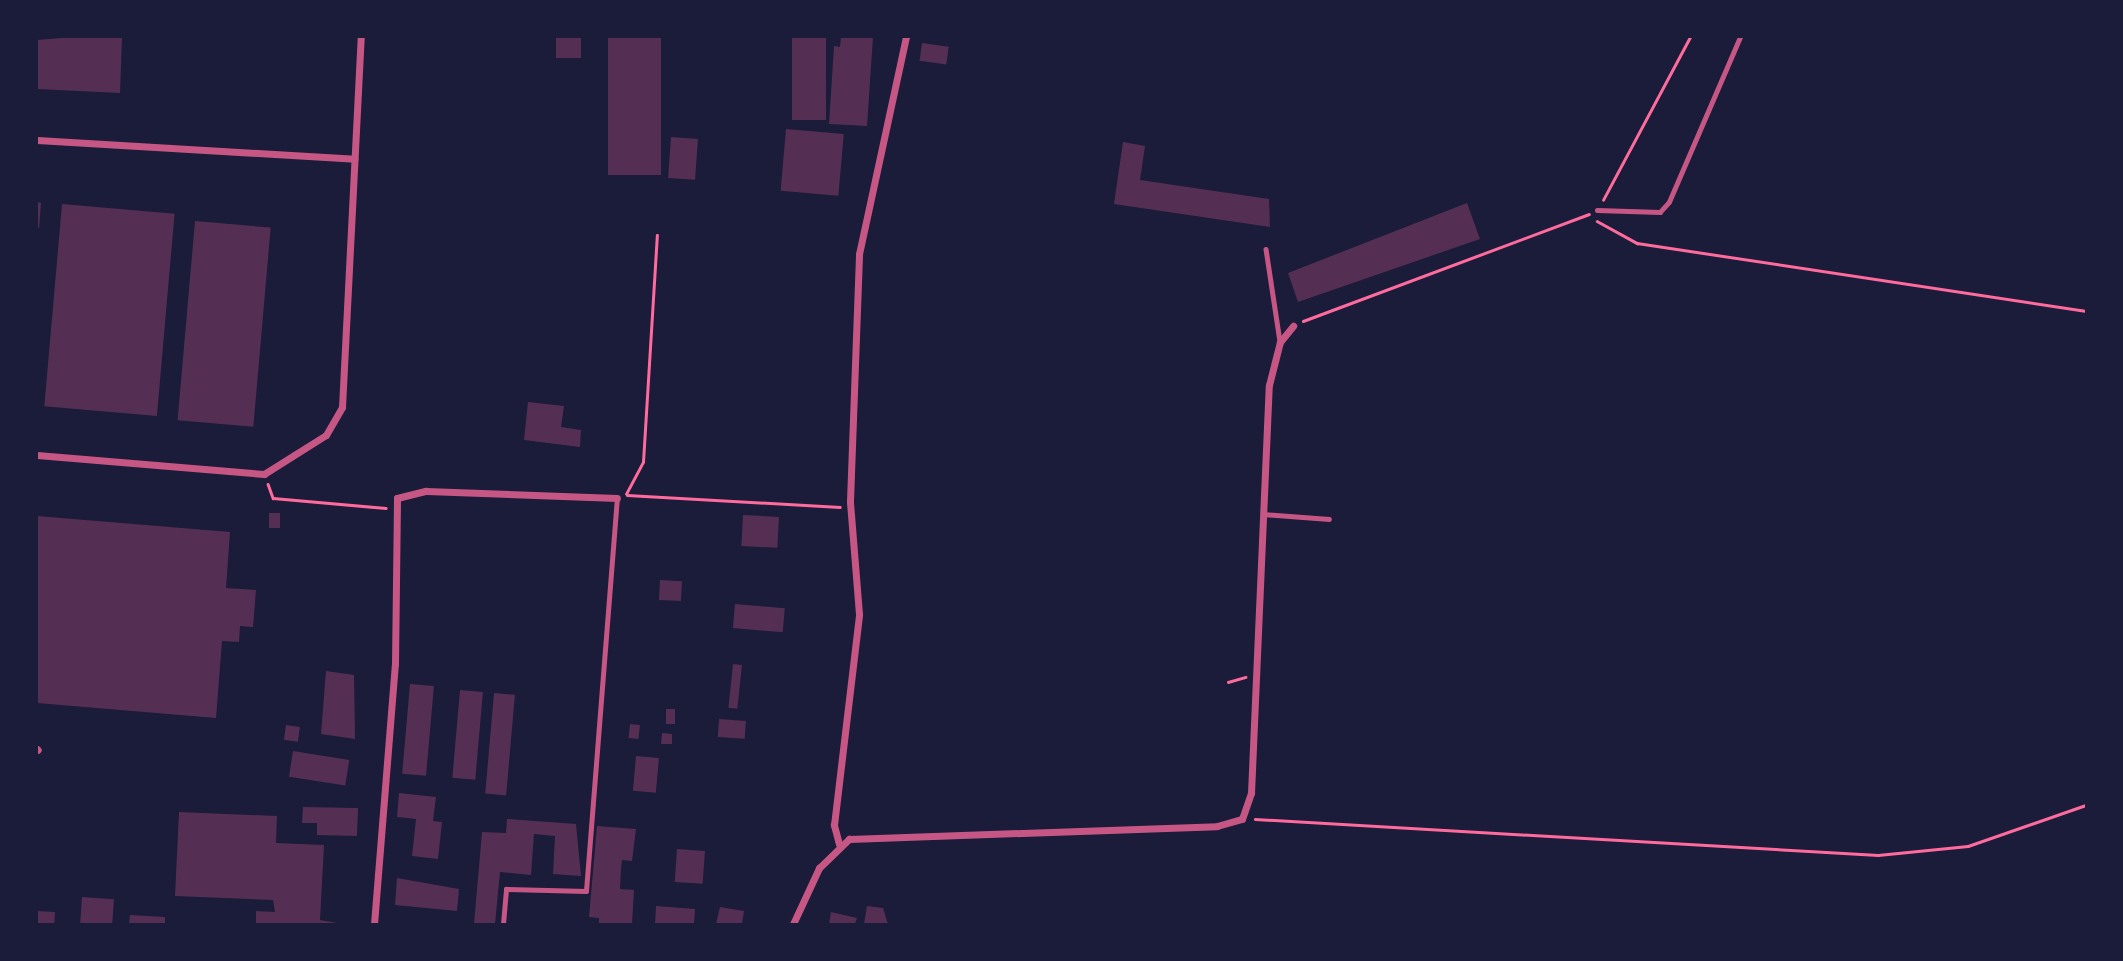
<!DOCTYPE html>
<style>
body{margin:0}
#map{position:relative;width:2123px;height:961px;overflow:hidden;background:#1b1b3a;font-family:Georgia,serif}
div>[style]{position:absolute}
.building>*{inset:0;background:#542f53;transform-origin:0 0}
.path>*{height:2.5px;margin:-1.25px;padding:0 1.25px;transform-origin:1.25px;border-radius:1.25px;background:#ff6b9d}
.service>*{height:4.5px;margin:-2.25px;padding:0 2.25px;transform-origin:2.25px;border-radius:2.25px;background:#c65784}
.minor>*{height:7px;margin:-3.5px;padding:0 3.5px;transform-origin:3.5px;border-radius:3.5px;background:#c65784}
span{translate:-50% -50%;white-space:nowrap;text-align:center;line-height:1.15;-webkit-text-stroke:7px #1b1b3a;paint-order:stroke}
.frame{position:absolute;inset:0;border:38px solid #1b1b3a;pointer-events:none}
</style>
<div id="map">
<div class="building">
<i style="clip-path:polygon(73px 37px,122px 37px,120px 93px,37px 89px,37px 40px)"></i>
<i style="left:556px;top:37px;width:25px;height:21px"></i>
<i style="left:608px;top:37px;width:53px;height:138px"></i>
<i style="left:792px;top:37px;width:34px;height:83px"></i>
<i style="clip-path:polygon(841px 37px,873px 37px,867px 126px,829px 124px,834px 46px,840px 47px)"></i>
<i style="left:922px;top:43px;width:27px;height:18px;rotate:8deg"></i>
<i style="left:786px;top:129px;width:58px;height:62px;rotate:5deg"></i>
<i style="left:671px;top:137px;width:27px;height:41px;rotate:4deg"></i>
<i style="clip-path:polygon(1123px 142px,1145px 146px,1140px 180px,1269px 199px,1270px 227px,1114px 204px)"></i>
<i style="clip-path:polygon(37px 202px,41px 203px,39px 228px,37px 228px)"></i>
<i style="clip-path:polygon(1467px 203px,1480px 239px,1298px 302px,1288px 273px)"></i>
<i style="left:62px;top:204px;width:113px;height:203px;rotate:5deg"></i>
<i style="left:195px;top:221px;width:76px;height:200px;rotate:5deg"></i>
<i style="clip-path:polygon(528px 402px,564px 406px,561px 427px,581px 430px,580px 447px,524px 440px)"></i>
<i style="left:269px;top:513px;width:11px;height:15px"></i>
<i style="left:743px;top:515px;width:36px;height:31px;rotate:3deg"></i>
<i style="clip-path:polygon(37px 516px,230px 532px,226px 588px,256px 590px,253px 627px,240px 626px,239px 642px,222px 641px,216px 718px,37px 703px)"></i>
<i style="left:660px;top:580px;width:22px;height:20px;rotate:3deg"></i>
<i style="left:735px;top:604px;width:50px;height:24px;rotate:5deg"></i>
<i style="left:733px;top:664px;width:9px;height:44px;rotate:6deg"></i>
<i style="clip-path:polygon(326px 671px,354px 675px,355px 739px,321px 734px)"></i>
<i style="left:410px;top:684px;width:24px;height:90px;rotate:5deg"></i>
<i style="left:460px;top:690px;width:23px;height:88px;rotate:5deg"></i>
<i style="left:494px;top:693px;width:21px;height:101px;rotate:5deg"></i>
<i style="left:666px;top:709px;width:9px;height:15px"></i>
<i style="left:719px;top:719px;width:27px;height:18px;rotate:4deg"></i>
<i style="left:630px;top:724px;width:10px;height:14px;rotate:6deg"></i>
<i style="left:286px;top:725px;width:14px;height:15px;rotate:8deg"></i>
<i style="clip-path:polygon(662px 733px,672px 734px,672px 744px,661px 744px)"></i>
<i style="left:293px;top:751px;width:57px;height:26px;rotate:9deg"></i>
<i style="left:636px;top:756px;width:23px;height:35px;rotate:5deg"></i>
<i style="clip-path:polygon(399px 793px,436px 797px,433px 821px,442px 822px,438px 859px,412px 856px,416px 819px,397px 817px)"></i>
<i style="clip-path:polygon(303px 807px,358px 808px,357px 836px,317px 835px,317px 823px,302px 823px)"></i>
<i style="clip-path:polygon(179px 812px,277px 816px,276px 843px,324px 845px,320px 920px,343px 924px,256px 924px,256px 911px,275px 912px,273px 900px,175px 896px)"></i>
<i style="clip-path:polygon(507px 819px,576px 824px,581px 876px,553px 874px,555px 836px,534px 834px,531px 875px,500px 872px,495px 924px,474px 924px,482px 832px,506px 833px)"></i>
<i style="clip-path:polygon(597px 826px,636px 829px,632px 861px,622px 860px,621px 869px,620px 889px,634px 890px,632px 924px,599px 924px,599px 918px,589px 917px)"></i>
<i style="left:677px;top:849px;width:28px;height:33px;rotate:4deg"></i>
<i style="clip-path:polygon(397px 878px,459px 889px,457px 911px,395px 905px)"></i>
<i style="left:82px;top:897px;width:32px;height:27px;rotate:4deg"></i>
<i style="clip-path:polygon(656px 906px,695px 909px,694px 924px,655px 924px)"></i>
<i style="clip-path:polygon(867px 906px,883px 908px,888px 924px,864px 924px)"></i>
<i style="clip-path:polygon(720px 907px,744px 911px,742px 924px,716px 924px)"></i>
<i style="left:37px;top:911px;width:18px;height:13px;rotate:3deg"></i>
<i style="clip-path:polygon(831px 912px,857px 918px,855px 924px,829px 924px)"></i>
<i style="clip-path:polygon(130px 915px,165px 917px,165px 924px,129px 924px)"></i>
</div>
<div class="path">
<i style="left:1603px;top:200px;width:185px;rotate:-61.9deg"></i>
<i style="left:1597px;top:221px;width:46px;rotate:28.8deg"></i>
<i style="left:1637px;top:243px;width:454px;rotate:8.6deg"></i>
<i style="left:1303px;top:321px;width:305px;rotate:-20.5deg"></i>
<i style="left:268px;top:484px;width:15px;rotate:70deg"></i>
<i style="left:273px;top:498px;width:113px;rotate:5.1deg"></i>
<i style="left:626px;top:494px;width:36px;rotate:-62deg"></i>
<i style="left:643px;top:462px;width:227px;rotate:-86.5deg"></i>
<i style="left:627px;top:495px;width:213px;rotate:3.2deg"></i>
<i style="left:1228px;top:682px;width:18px;rotate:-16deg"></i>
<i style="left:1255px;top:819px;width:624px;rotate:3.31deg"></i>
<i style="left:1878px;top:855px;width:90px;rotate:-5.7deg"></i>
<i style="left:1968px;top:846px;width:125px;rotate:-19.2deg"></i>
</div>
<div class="service">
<i style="left:1597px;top:210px;width:63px;rotate:1.8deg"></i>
<i style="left:1660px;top:212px;width:13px;rotate:-48deg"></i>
<i style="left:1669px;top:202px;width:180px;rotate:-66.7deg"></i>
<i style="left:1266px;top:249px;width:94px;rotate:81.4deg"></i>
<i style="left:1263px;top:514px;width:66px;rotate:4.3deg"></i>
<i style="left:503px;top:924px;width:35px;rotate:-85deg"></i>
<i style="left:506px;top:889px;width:80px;rotate:1.4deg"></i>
<i style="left:586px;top:891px;width:394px;rotate:-85.5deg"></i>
</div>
<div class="minor">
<i style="left:37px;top:140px;width:318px;rotate:3.4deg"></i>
<i style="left:37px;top:455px;width:228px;rotate:4.8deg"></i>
<i style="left:264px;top:474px;width:73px;rotate:-32.2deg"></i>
<i style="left:326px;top:435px;width:32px;rotate:-60deg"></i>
<i style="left:342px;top:407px;width:370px;rotate:-87.1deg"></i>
<i style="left:37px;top:749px;width:1px;rotate:45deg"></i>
<i style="left:839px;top:844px;width:20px;rotate:-105deg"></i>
<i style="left:834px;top:825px;width:212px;rotate:-83.2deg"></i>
<i style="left:859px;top:614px;width:113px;rotate:-94.6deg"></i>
<i style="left:850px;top:501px;width:247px;rotate:-87.9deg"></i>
<i style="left:859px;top:254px;width:222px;rotate:-77.8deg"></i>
<i style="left:374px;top:924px;width:261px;rotate:-85.4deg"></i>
<i style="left:395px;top:664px;width:166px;rotate:-89.3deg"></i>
<i style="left:397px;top:498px;width:30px;rotate:-14deg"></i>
<i style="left:426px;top:491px;width:191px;rotate:2.1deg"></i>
<i style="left:793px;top:924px;width:62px;rotate:-65.1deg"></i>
<i style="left:819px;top:868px;width:42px;rotate:-44deg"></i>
<i style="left:849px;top:839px;width:368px;rotate:-2deg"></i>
<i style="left:1217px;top:826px;width:26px;rotate:-16deg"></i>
<i style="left:1242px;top:819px;width:28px;rotate:-71deg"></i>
<i style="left:1251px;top:793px;width:408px;rotate:-87.5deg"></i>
<i style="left:1269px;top:385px;width:44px;rotate:-75.7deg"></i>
<i style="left:1280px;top:342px;width:21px;rotate:-51deg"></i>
</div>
<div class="frame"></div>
</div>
